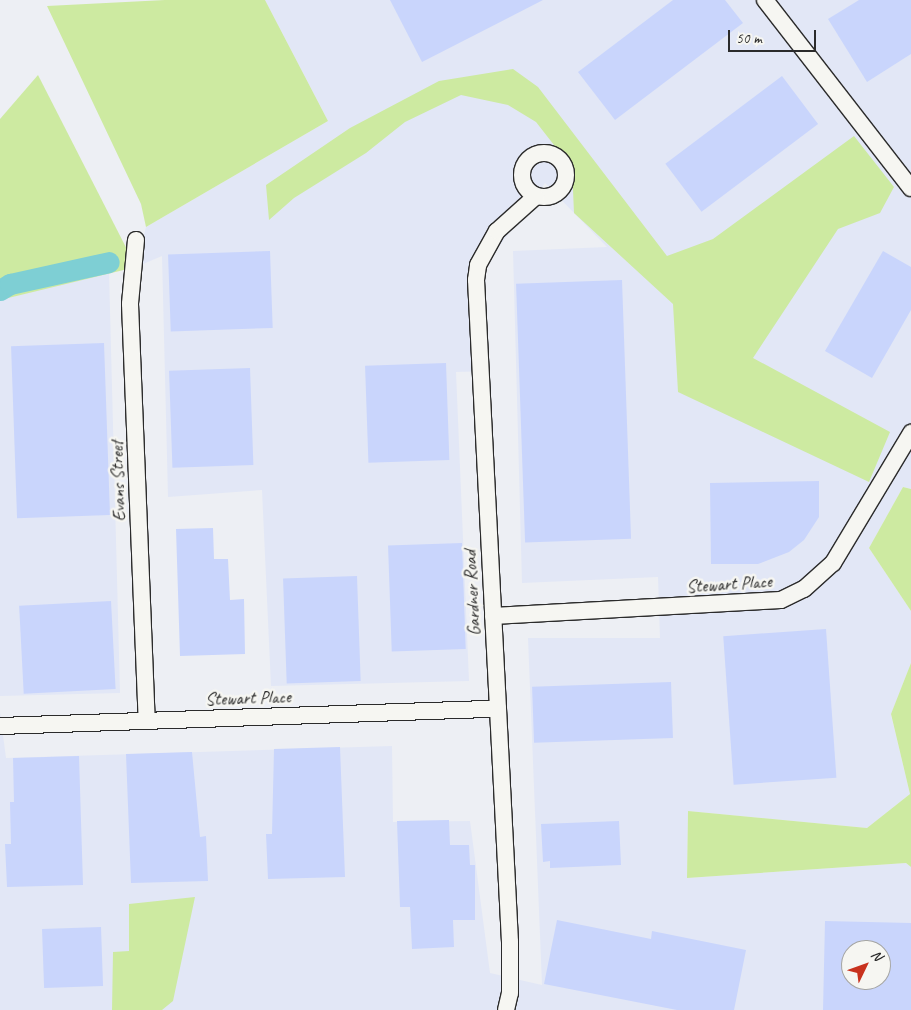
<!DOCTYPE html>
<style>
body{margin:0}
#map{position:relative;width:911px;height:1010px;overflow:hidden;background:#edeff4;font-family:Caveat,sans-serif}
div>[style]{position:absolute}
.built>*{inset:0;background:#e2e7f6}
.green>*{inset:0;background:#cdeaa1}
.river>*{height:21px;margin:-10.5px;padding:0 10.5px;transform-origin:10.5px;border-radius:10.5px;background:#7ecfd4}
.building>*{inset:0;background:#c9d5fc;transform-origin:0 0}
.roads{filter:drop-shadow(1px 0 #2b2b2b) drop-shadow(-1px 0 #2b2b2b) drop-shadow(0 1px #2b2b2b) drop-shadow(0 -1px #2b2b2b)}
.minor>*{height:16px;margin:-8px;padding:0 8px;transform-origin:8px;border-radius:8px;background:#f6f6f2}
.minor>.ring{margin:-8px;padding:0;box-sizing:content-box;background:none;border:16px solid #f6f6f2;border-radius:50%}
span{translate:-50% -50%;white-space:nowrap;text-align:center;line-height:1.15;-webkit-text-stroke:5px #f6f6f2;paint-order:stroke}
.street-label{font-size:18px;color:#2b2b2b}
.north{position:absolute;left:841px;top:940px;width:50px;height:50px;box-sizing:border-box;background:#f6f6f2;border:1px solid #a5a5a2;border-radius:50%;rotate:48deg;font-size:14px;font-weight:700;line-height:20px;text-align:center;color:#2b2b2b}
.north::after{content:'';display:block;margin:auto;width:18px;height:22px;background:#c8321e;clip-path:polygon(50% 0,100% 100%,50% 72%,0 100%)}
.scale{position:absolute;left:728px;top:30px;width:88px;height:22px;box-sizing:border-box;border:2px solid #2b2b2b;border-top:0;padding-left:6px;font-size:15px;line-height:18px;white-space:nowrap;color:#2b2b2b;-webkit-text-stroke:4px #f6f6f2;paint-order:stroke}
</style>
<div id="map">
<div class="built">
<i style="clip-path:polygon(evenodd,265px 0,911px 0,911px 489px,903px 487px,869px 548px,911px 611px,911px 663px,891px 715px,910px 794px,867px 828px,688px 811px,687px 878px,906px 863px,911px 867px,911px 1010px,0 1010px,0 712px,6px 758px,392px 746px,393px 822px,470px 821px,490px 973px,542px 985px,528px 638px,660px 638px,658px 577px,522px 583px,513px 251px,607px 247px,545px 183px,485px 266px,488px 371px,456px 372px,469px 681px,271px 686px,262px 490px,168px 497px,162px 256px,136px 267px,146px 227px,328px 121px,265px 0,851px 950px,881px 950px,881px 980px,851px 980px,851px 950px)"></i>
<i style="clip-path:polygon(109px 272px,120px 693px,0 696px,0 300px)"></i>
</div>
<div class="green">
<i style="clip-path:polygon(165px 0,265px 0,328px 121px,146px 227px,141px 204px,47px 6px)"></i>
<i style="clip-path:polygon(513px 69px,538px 87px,667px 256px,713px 239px,854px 136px,894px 187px,880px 213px,838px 229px,753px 358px,890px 432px,869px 482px,678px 392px,673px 304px,574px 213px,572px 168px,536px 122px,508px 105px,461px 95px,405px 122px,366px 153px,294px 198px,269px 220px,266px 185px,350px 128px,439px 81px)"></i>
<i style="clip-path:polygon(38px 75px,136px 267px,0 300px,0 119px)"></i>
<i style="clip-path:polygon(903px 487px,911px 489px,911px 611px,869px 548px)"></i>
<i style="clip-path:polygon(911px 663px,911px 867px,906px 863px,687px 878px,688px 811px,867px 828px,910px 794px,891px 714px)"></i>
<i style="clip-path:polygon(195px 897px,173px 1001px,162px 1010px,112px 1010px,113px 952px,129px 951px,129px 904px)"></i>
</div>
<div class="river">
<i style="left:0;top:290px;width:12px;rotate:-31deg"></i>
<i style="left:10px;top:284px;width:101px;rotate:-12.5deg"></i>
</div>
<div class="building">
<i style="clip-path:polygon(390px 0,543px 0,422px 62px)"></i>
<i style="clip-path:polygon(673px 0,725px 0,743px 23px,615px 120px,578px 72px)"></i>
<i style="clip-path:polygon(859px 0,911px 0,911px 54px,867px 82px,828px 19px)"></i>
<i style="left:782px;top:76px;width:60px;height:146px;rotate:53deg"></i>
<i style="left:270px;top:251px;width:77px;height:102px;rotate:88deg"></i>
<i style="clip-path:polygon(883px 251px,911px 267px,911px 310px,872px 378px,825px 351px)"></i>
<i style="left:622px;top:280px;width:259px;height:106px;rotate:88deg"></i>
<i style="left:104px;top:343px;width:172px;height:93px;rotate:88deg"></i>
<i style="left:446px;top:363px;width:97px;height:81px;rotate:88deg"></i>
<i style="left:250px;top:368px;width:97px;height:81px;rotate:88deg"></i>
<i style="clip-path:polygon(819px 481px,819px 517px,804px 540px,789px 552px,758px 564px,711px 564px,710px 483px)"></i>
<i style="clip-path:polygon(213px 528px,214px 559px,228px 559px,230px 600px,244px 599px,245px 654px,180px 656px,176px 529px)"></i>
<i style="left:462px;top:543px;width:106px;height:74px;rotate:88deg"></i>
<i style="left:357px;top:576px;width:105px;height:74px;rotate:88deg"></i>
<i style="left:111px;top:601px;width:88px;height:92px;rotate:87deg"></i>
<i style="left:826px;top:629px;width:149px;height:103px;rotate:86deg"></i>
<i style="left:671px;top:682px;width:56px;height:139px;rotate:88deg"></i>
<i style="clip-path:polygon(340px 747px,345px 877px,268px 879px,266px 834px,272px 834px,274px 749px)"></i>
<i style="clip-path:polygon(192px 752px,200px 837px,206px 836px,208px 881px,131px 883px,126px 754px)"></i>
<i style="clip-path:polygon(79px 756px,83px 885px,7px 887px,5px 844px,11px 844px,10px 802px,14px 802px,13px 758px)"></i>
<i style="clip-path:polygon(449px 820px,450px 845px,469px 845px,470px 865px,475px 865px,475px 920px,453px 920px,454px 947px,412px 949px,410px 907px,400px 907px,397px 821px)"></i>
<i style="clip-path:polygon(619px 821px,621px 865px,550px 868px,550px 861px,543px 862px,541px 824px)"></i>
<i style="clip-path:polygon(557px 920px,651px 939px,652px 931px,746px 950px,734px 1010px,677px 1010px,544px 984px)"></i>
<i style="clip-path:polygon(evenodd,825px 921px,911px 923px,911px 1010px,823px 1010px,825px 921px,851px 950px,881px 950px,881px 980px,851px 980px,851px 950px)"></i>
<i style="left:101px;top:927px;width:59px;height:59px;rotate:88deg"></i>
</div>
<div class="roads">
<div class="minor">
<i style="left:765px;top:0;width:238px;rotate:52.2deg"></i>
<i class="ring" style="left:522px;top:153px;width:28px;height:28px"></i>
<i style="left:136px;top:240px;width:64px;rotate:95.4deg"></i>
<i style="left:130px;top:304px;width:417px;rotate:87.7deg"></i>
<i style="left:493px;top:616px;width:288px;rotate:-3.2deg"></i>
<i style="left:781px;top:600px;width:25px;rotate:-26deg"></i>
<i style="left:804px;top:589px;width:39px;rotate:-42deg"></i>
<i style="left:833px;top:563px;width:152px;rotate:-59deg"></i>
<i style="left:0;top:726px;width:498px;rotate:-2deg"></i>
<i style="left:506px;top:1010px;width:17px;rotate:-77deg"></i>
<i style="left:510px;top:993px;width:51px;rotate:-90deg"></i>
<i style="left:510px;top:942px;width:663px;rotate:-92.94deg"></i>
<i style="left:476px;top:280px;width:15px;rotate:-82deg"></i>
<i style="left:478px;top:265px;width:39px;rotate:-61deg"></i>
<i style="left:497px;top:231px;width:52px;rotate:-41.9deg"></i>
</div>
</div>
<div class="street-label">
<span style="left:118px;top:481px;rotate:-92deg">Evans Street</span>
<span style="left:729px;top:584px;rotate:-4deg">Stewart Place</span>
<span style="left:472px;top:593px;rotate:-93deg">Gardner Road</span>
<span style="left:248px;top:698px;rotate:-2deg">Stewart Place</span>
</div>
<div class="north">N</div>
<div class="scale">50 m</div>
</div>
